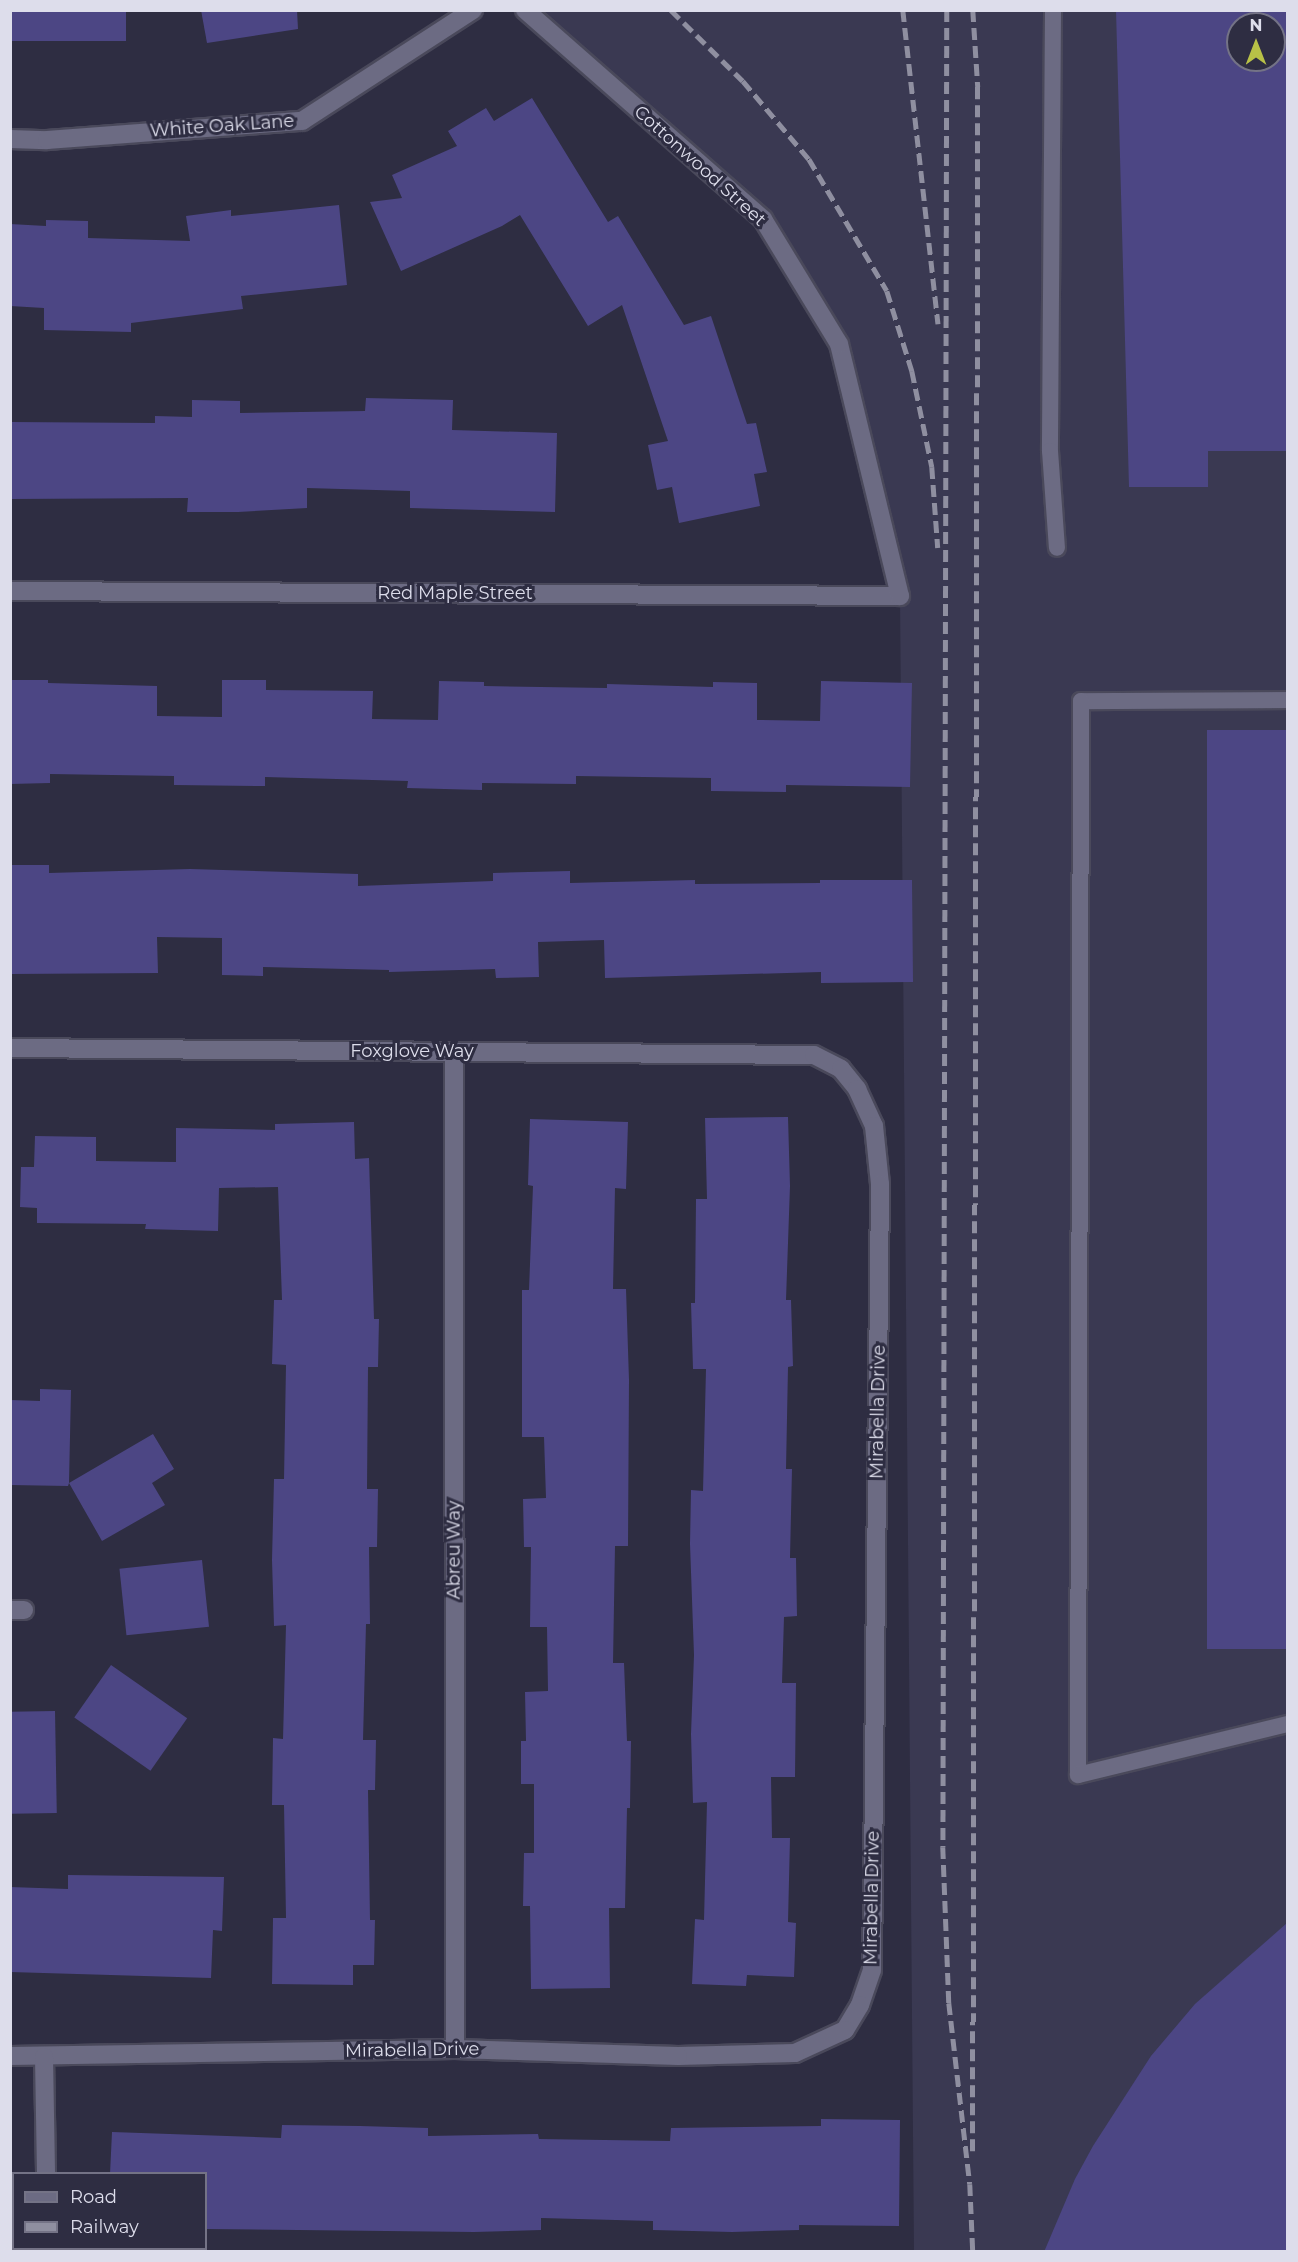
<!DOCTYPE html>
<style>
body{margin:0}
#map{position:relative;width:1298px;height:2262px;overflow:hidden;background:#2e2d42;font-family:Montserrat,sans-serif}
div>[style]{position:absolute}
.built>*{inset:0;background:#3a3952}
.building>*{inset:0;background:#4c4684;transform-origin:0 0}
.roads{filter:drop-shadow(2px 0 #4a495b) drop-shadow(-2px 0 #4a495b) drop-shadow(0 2px #4a495b) drop-shadow(0 -2px #4a495b)}
.service>*{height:16px;margin:-8px;padding:0 8px;transform-origin:8px;border-radius:8px;background:#6c6b83}
.minor>*{height:18px;margin:-9px;padding:0 9px;transform-origin:9px;border-radius:9px;background:#6c6b83}
.rail>*{height:4.5px;margin-top:-2.25px;transform-origin:0;background:repeating-linear-gradient(90deg,#8f8fa0 0 12px,transparent 0 18px)}
span{translate:-50% -50%;white-space:nowrap;text-align:center;line-height:1.15;-webkit-text-stroke:6px #2e2d42;paint-order:stroke}
.street-label{font-size:18px;color:#ddddeb}
.frame{position:absolute;inset:0;border:12px solid #ddddeb;pointer-events:none}
.legend{position:absolute;left:12px;top:2172px;width:195px;height:78px;box-sizing:border-box;background:#2e2d42;border:2px solid #747386;margin:0;padding:8px 10px;list-style:none;font-size:18px;color:#ddddeb}
.legend li{display:flex;align-items:center;gap:12px;height:30px}
.legend b{width:30px;border:2px solid #747386}
.north{position:absolute;left:1226px;top:12px;width:60px;height:60px;box-sizing:border-box;background:#2e2d42;border:2px solid #747386;border-radius:50%;rotate:0deg;font-size:16px;font-weight:700;line-height:24px;text-align:center;color:#ddddeb}
.north::after{content:'';display:block;margin:auto;width:21px;height:27px;background:#b8c147;clip-path:polygon(50% 0,100% 100%,50% 72%,0 100%)}
</style>
<div id="map">
<div class="built">
<i style="clip-path:polygon(evenodd,525px 11px,1287px 11px,1287px 2251px,914px 2251px,900px 596px,839px 344px,763px 219px,525px 11px,1238px 24px,1274px 24px,1274px 60px,1238px 60px,1238px 24px)"></i>
</div>
<div class="building">
<i style="left:10px;top:10px;width:116px;height:31px"></i>
<i style="clip-path:polygon(201px 10px,297px 10px,298px 29px,207px 43px)"></i>
<i style="clip-path:polygon(evenodd,1116px 10px,1287px 10px,1287px 451px,1208px 451px,1208px 487px,1129px 487px,1116px 10px,1238px 24px,1274px 24px,1274px 60px,1238px 60px,1238px 24px)"></i>
<i style="clip-path:polygon(532px 98px,608px 222px,618px 216px,684px 325px,711px 316px,747px 424px,756px 423px,767px 472px,754px 474px,760px 506px,679px 523px,672px 487px,657px 490px,648px 445px,668px 441px,622px 305px,588px 326px,520px 215px,502px 226px,401px 271px,370px 202px,402px 198px,392px 175px,457px 146px,448px 131px,486px 108px,494px 121px)"></i>
<i style="clip-path:polygon(339px 205px,347px 285px,241px 296px,243px 309px,131px 323px,131px 332px,44px 330px,44px 308px,10px 306px,10px 224px,46px 226px,46px 220px,88px 221px,88px 238px,190px 241px,186px 216px,231px 210px,231px 216px)"></i>
<i style="clip-path:polygon(366px 398px,453px 400px,452px 430px,557px 433px,555px 512px,410px 508px,410px 491px,307px 488px,307px 508px,238px 512px,187px 512px,188px 498px,10px 499px,10px 422px,155px 423px,155px 416px,192px 417px,192px 400px,240px 401px,240px 413px,365px 411px)"></i>
<i style="clip-path:polygon(10px 680px,48px 680px,48px 683px,157px 686px,157px 716px,222px 717px,222px 680px,266px 680px,266px 690px,373px 691px,372px 719px,438px 720px,439px 681px,484px 682px,484px 686px,607px 688px,607px 684px,713px 687px,713px 682px,757px 683px,757px 720px,820px 721px,821px 681px,912px 683px,910px 787px,786px 785px,786px 792px,711px 791px,711px 778px,576px 776px,576px 784px,482px 783px,482px 790px,407px 788px,408px 781px,265px 777px,265px 786px,174px 785px,174px 776px,50px 774px,50px 783px,10px 784px)"></i>
<i style="left:1207px;top:730px;width:80px;height:919px"></i>
<i style="clip-path:polygon(10px 865px,49px 865px,49px 873px,190px 869px,358px 874px,358px 886px,493px 881px,493px 873px,570px 871px,570px 883px,695px 880px,695px 884px,820px 883px,820px 880px,912px 880px,913px 982px,821px 983px,821px 972px,605px 978px,604px 940px,538px 942px,539px 977px,496px 978px,495px 969px,389px 972px,389px 970px,263px 967px,263px 976px,222px 975px,222px 938px,157px 937px,158px 973px,10px 974px)"></i>
<i style="clip-path:polygon(788px 1117px,790px 1186px,786px 1300px,791px 1300px,793px 1366px,788px 1367px,786px 1469px,792px 1469px,790px 1558px,796px 1558px,797px 1616px,784px 1617px,782px 1683px,796px 1683px,795px 1777px,771px 1777px,772px 1838px,790px 1838px,788px 1922px,796px 1923px,794px 1977px,747px 1975px,746px 1986px,692px 1984px,695px 1919px,704px 1920px,707px 1802px,693px 1803px,691px 1734px,694px 1655px,690px 1544px,691px 1490px,703px 1491px,706px 1369px,693px 1369px,691px 1303px,695px 1303px,696px 1199px,707px 1199px,705px 1118px)"></i>
<i style="clip-path:polygon(530px 1119px,628px 1122px,626px 1189px,615px 1188px,613px 1289px,626px 1289px,629px 1380px,628px 1546px,615px 1546px,613px 1663px,624px 1663px,627px 1741px,631px 1741px,630px 1808px,627px 1808px,625px 1908px,609px 1908px,610px 1988px,531px 1989px,530px 1906px,523px 1906px,524px 1853px,534px 1853px,534px 1784px,521px 1784px,521px 1741px,526px 1741px,525px 1692px,548px 1691px,547px 1627px,530px 1627px,531px 1547px,524px 1547px,523px 1499px,546px 1498px,544px 1437px,522px 1437px,522px 1290px,529px 1290px,533px 1186px,528px 1185px)"></i>
<i style="clip-path:polygon(354px 1122px,355px 1159px,369px 1158px,374px 1319px,379px 1319px,378px 1367px,368px 1367px,367px 1489px,378px 1489px,377px 1547px,369px 1547px,370px 1624px,366px 1624px,363px 1740px,376px 1740px,375px 1790px,368px 1790px,370px 1920px,375px 1920px,374px 1965px,353px 1965px,353px 1985px,272px 1984px,273px 1918px,286px 1918px,284px 1805px,272px 1805px,273px 1738px,283px 1739px,286px 1625px,274px 1626px,272px 1560px,274px 1479px,284px 1479px,286px 1365px,272px 1364px,274px 1300px,282px 1300px,278px 1187px,219px 1188px,218px 1231px,145px 1229px,146px 1224px,37px 1223px,37px 1208px,20px 1207px,21px 1167px,34px 1167px,35px 1136px,96px 1137px,96px 1161px,176px 1162px,176px 1128px,275px 1130px,275px 1124px)"></i>
<i style="clip-path:polygon(40px 1389px,71px 1390px,69px 1483px,153px 1434px,174px 1469px,152px 1483px,165px 1505px,102px 1541px,69px 1483px,68px 1486px,10px 1485px,10px 1400px,40px 1401px)"></i>
<i style="left:202px;top:1560px;width:67px;height:83px;rotate:84deg"></i>
<i style="left:111px;top:1665px;width:93px;height:64px;rotate:35deg"></i>
<i style="left:55px;top:1711px;width:102px;height:45px;rotate:89deg"></i>
<i style="clip-path:polygon(68px 1875px,224px 1877px,222px 1931px,213px 1930px,211px 1978px,10px 1972px,10px 1887px,68px 1889px)"></i>
<i style="clip-path:polygon(1287px 1923px,1287px 2252px,1044px 2252px,1075px 2179px,1093px 2146px,1151px 2056px,1195px 2004px)"></i>
<i style="clip-path:polygon(821px 2119px,900px 2120px,899px 2226px,799px 2225px,799px 2230px,732px 2232px,653px 2230px,653px 2221px,541px 2218px,541px 2230px,474px 2232px,206px 2229px,206px 2174px,110px 2174px,112px 2132px,281px 2138px,282px 2125px,360px 2126px,428px 2128px,428px 2136px,538px 2134px,539px 2139px,670px 2141px,671px 2128px,821px 2126px)"></i>
</div>
<div class="roads">
<div class="service">
<i style="left:1053px;top:10px;width:441px;rotate:90.4deg"></i>
<i style="left:1050px;top:451px;width:97px;rotate:85.9deg"></i>
<i style="left:1288px;top:700px;width:207px;rotate:179.7deg"></i>
<i style="left:1081px;top:701px;width:1074px;rotate:90.16deg"></i>
<i style="left:1078px;top:1775px;width:216px;rotate:-13.7deg"></i>
</div>
<div class="minor">
<i style="left:10px;top:139px;width:37px;rotate:2deg"></i>
<i style="left:47px;top:140px;width:256px;rotate:-4.3deg"></i>
<i style="left:302px;top:121px;width:204px;rotate:-33deg"></i>
<i style="left:10px;top:591px;width:890px;rotate:0.32deg"></i>
<i style="left:900px;top:596px;width:259px;rotate:-103.6deg"></i>
<i style="left:839px;top:344px;width:146px;rotate:-121.3deg"></i>
<i style="left:763px;top:219px;width:317px;rotate:-138.7deg"></i>
<i style="left:10px;top:1048px;width:804px;rotate:0.5deg"></i>
<i style="left:814px;top:1055px;width:30px;rotate:27deg"></i>
<i style="left:841px;top:1069px;width:26px;rotate:51deg"></i>
<i style="left:857px;top:1089px;width:41px;rotate:65.3deg"></i>
<i style="left:874px;top:1126px;width:58px;rotate:84.1deg"></i>
<i style="left:880px;top:1184px;width:786px;rotate:90.58deg"></i>
<i style="left:872px;top:1970px;width:37px;rotate:109deg"></i>
<i style="left:860px;top:2005px;width:29px;rotate:121deg"></i>
<i style="left:845px;top:2030px;width:55px;rotate:155.3deg"></i>
<i style="left:795px;top:2053px;width:117px;rotate:178.5deg"></i>
<i style="left:678px;top:2056px;width:223px;rotate:-178.2deg"></i>
<i style="left:455px;top:2049px;width:445px;rotate:179.1deg"></i>
<i style="left:454px;top:1052px;width:997px;rotate:89.94deg"></i>
<i style="left:10px;top:1610px;width:14px"></i>
<i style="left:44px;top:2057px;width:117px;rotate:89deg"></i>
<i style="left:47px;top:2248px;width:4px;rotate:90deg"></i>
</div>
</div>
<div class="rail">
<i style="left:671px;top:10px;width:101px;rotate:44.6deg"></i>
<i style="left:743px;top:81px;width:102px;rotate:49.8deg"></i>
<i style="left:809px;top:159px;width:153px;rotate:59.4deg"></i>
<i style="left:887px;top:291px;width:84px;rotate:72.6deg"></i>
<i style="left:912px;top:371px;width:98px;rotate:78.2deg"></i>
<i style="left:932px;top:467px;width:81px;rotate:85.8deg"></i>
<i style="left:903px;top:10px;width:316px;rotate:83.6deg"></i>
<i style="left:947px;top:10px;width:1837px;rotate:90.12deg"></i>
<i style="left:943px;top:1847px;width:156px;rotate:87.8deg"></i>
<i style="left:949px;top:2003px;width:182px;rotate:83.4deg"></i>
<i style="left:970px;top:2184px;width:68px;rotate:87.5deg"></i>
<i style="left:973px;top:10px;width:77px;rotate:86.3deg"></i>
<i style="left:978px;top:87px;width:2068px;rotate:90.14deg"></i>
</div>
<div class="street-label">
<span style="left:222px;top:126px;rotate:-4deg">White Oak Lane</span>
<span style="left:700px;top:166px;rotate:42deg">Cottonwood Street</span>
<span style="left:455px;top:593px">Red Maple Street</span>
<span style="left:412px;top:1051px">Foxglove Way</span>
<span style="left:878px;top:1412px;rotate:-89deg">Mirabella Drive</span>
<span style="left:454px;top:1550px;rotate:-90deg">Abreu Way</span>
<span style="left:872px;top:1898px;rotate:-89deg">Mirabella Drive</span>
<span style="left:412px;top:2050px;rotate:-1deg">Mirabella Drive</span>
</div>
<div class="frame"></div>
<ul class="legend">
<li><b style="height:8px;background:#6c6b83"></b>Road</li>
<li><b style="height:8px;background:#8f8fa0"></b>Railway</li>
</ul>
<div class="north">N</div>
</div>
